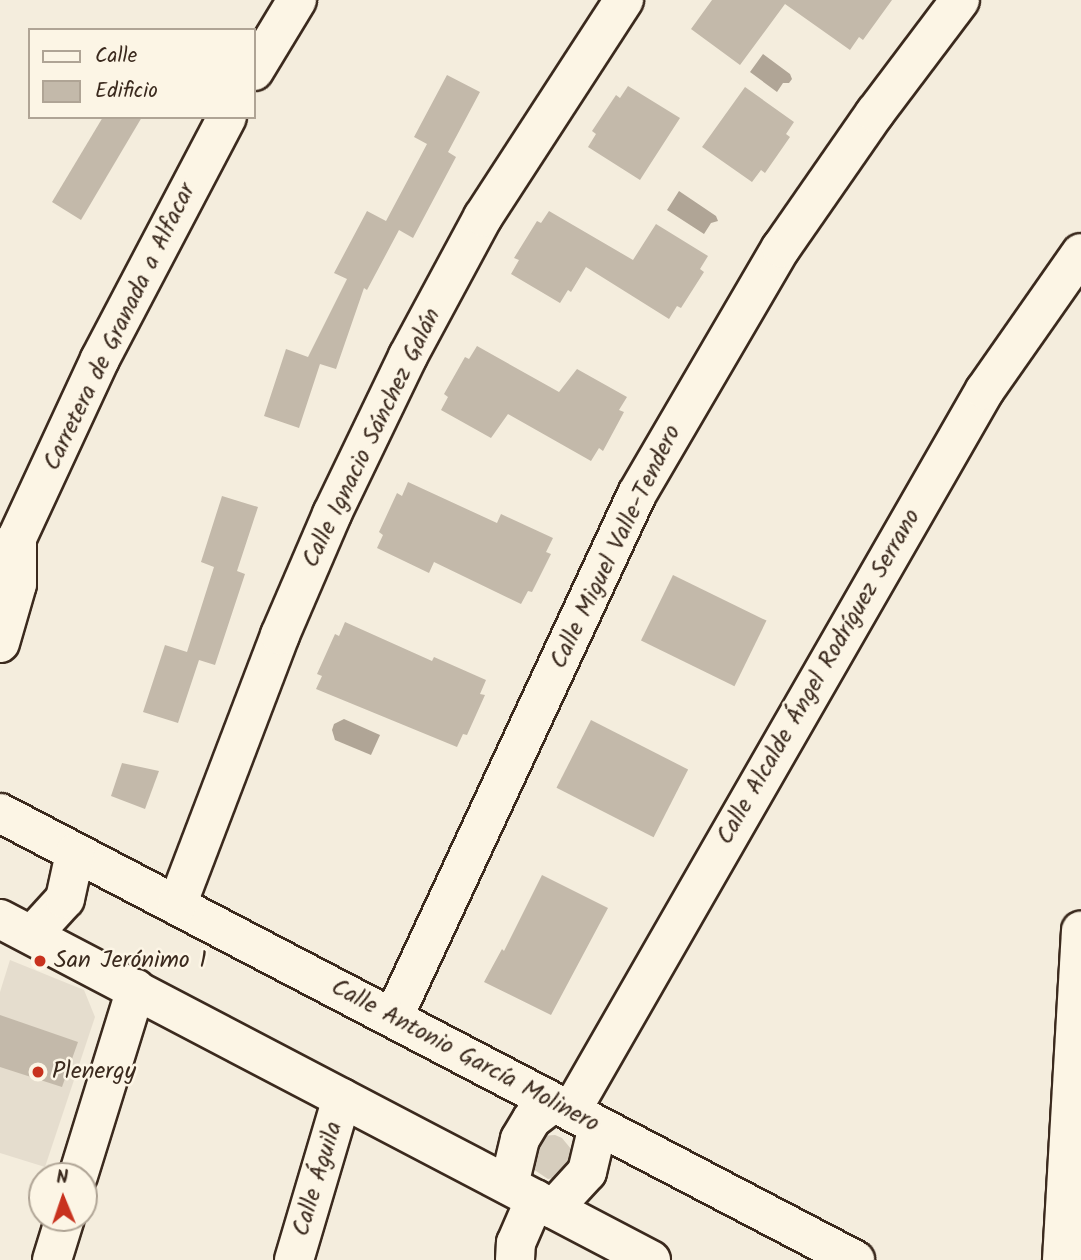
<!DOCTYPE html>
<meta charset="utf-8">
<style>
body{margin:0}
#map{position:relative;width:1081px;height:1260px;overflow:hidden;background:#f4eddd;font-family:Kalam,sans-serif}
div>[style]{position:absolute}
.built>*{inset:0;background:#e5ddce}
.green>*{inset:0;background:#d6cdbd}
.water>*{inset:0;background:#b0a596}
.building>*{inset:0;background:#c3b9aa;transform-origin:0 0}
.roads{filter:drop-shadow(2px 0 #3b2a1e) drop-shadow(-2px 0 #3b2a1e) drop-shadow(0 2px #3b2a1e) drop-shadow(0 -2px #3b2a1e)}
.street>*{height:38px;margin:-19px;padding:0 19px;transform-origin:19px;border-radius:19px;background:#fcf5e5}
.secondary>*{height:38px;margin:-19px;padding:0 19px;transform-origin:19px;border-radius:19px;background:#fcf5e5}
.dots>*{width:19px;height:19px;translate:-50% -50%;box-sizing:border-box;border:4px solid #fcf5e5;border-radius:50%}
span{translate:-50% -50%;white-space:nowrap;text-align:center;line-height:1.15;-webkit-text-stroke:5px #fcf5e5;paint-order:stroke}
.street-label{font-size:24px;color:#3b2a1e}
.poi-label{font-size:24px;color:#3b2a1e}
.left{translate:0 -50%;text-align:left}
.legend{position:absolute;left:28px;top:28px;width:228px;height:91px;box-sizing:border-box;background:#fcf5e5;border:2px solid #afa495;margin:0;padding:9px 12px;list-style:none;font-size:21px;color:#3b2a1e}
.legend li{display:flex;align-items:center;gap:14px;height:35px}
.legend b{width:35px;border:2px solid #afa495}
.north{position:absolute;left:28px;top:1162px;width:70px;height:70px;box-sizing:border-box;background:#fcf5e5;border:2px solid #afa495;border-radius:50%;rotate:358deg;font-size:19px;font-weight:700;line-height:28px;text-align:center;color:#3b2a1e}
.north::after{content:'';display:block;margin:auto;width:24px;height:32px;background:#c8321e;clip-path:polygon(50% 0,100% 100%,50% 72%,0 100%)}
</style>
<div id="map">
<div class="built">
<i style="clip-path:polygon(10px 960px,84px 990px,95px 1017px,45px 1167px,0 1153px,0 992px)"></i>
</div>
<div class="green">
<i style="clip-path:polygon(555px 1135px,562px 1138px,571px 1149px,571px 1164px,562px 1176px,548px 1179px,530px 1167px,541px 1136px)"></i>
</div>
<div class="water">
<i style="clip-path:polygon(763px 54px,790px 74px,792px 79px,789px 83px,783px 83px,777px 92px,750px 72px)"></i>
<i style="clip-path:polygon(679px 191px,716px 216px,718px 221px,711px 223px,704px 234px,667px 210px)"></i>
<i style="clip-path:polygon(344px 719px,380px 735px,371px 755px,335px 740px,332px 730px,334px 724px)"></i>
</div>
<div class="building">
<i style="clip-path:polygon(712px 0,892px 0,863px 40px,859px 37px,850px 50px,785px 4px,740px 65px,691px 29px)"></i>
<i style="clip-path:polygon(447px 75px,480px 92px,448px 152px,456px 157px,413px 238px,399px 230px,367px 290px,364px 288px,336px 369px,320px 364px,299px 428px,264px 416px,286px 349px,308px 357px,347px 279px,334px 273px,367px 211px,386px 221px,427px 144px,414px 137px)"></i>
<i style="clip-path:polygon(628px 86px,680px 118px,640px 180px,588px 147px,596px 134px,592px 131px,616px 95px,620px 98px)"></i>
<i style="clip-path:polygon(745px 87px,794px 122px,786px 134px,790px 137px,765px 173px,761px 170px,752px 182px,702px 147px)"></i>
<i style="clip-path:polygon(103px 117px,142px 117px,81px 220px,52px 202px)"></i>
<i style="clip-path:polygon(549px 211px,633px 260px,656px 224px,708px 256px,700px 269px,704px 272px,681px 308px,677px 306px,669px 319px,586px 267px,571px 292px,568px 290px,560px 303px,511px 274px,519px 260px,514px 258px,537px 221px,541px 223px)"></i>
<i style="clip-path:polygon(477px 346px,559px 392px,577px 369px,627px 397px,619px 410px,624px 412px,603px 451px,599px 448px,591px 461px,508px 414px,491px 438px,441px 410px,448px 397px,444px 394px,465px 357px,469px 359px)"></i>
<i style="clip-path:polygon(408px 482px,497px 523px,501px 514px,553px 538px,546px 552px,551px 554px,532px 592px,528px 591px,521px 604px,434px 562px,429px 573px,377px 548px,383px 535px,379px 532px,397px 493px,402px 496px)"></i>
<i style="clip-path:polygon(222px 496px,258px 507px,237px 571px,245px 574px,215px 665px,199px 660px,178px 723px,143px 712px,165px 645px,187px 652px,214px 567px,201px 562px)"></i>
<i style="left:673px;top:575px;width:104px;height:73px;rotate:26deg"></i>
<i style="clip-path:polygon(345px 622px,432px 661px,434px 657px,486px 680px,480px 694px,485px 695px,467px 735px,463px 734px,457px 747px,316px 689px,322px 676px,317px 674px,335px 634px,339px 636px)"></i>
<i style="left:591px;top:720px;width:109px;height:76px;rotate:27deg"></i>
<i style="clip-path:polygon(122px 763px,159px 771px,145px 809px,111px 796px)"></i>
<i style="clip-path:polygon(542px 875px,608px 908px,551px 1015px,484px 982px,502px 949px,504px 951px)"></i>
<i style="clip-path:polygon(0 1015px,78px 1042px,62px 1087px,0 1067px)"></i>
</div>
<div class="roads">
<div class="street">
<i style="left:0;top:813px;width:965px;rotate:27.6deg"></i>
<i style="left:177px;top:905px;width:289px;rotate:-69.1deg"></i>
<i style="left:280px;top:635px;width:132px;rotate:-66.7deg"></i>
<i style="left:332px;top:514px;width:175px;rotate:-64.3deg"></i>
<i style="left:408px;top:356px;width:158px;rotate:-61.7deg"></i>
<i style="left:483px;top:217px;width:259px;rotate:-57deg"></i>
<i style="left:0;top:919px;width:735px;rotate:27.65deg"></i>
<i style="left:33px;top:934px;width:47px;rotate:-47.6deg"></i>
<i style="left:65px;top:899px;width:47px;rotate:-77.7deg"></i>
<i style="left:393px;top:1018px;width:578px;rotate:-65.03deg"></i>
<i style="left:637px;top:494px;width:285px;rotate:-59.7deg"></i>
<i style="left:781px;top:248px;width:165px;rotate:-55.2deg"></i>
<i style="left:875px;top:113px;width:141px;rotate:-53deg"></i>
<i style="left:571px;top:1111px;width:831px;rotate:-60.14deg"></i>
<i style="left:985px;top:390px;width:167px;rotate:-55deg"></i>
<i style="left:78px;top:1176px;width:196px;rotate:-72.8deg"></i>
<i style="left:509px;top:1185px;width:47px;rotate:-76.6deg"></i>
<i style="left:520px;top:1139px;width:23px;rotate:-59deg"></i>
<i style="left:532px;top:1119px;width:26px;rotate:-37deg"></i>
<i style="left:553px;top:1209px;width:50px;rotate:-47.4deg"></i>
<i style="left:587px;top:1172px;width:47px;rotate:-76.6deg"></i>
<i style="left:52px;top:1260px;width:44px;rotate:-72.8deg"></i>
<i style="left:294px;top:1260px;width:169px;rotate:-73.5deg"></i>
<i style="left:515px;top:1260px;width:17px;rotate:-87deg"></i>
<i style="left:516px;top:1243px;width:48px;rotate:-66.6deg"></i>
<i style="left:1062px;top:1260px;width:330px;rotate:-86.7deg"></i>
</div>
<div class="secondary">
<i style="left:254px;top:71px;width:83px;rotate:-58.8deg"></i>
<i style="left:0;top:563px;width:30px;rotate:-56deg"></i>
<i style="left:17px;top:538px;width:197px;rotate:-65.1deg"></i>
<i style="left:100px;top:359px;width:273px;rotate:-62.3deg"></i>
<i style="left:0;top:643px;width:61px;rotate:-73.9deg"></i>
<i style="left:17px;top:584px;width:46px;rotate:-90deg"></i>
</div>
</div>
<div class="dots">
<i style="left:40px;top:961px;background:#c8321e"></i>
<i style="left:38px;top:1072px;background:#c8321e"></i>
</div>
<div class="street-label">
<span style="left:120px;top:327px;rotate:-64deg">Carretera de Granada a Alfacar</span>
<span style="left:372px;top:438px;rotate:-64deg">Calle Ignacio Sánchez Galán</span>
<span style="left:616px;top:547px;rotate:-64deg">Calle Miguel Valle-Tendero</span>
<span style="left:819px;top:677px;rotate:-60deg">Calle Alcalde Ángel Rodríguez Serrano</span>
<span style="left:465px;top:1056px;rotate:28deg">Calle Antonio García Molinero</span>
<span style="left:318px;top:1179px;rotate:-73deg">Calle Águila</span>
</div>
<div class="poi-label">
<span class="left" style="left:54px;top:961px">San Jerónimo 1</span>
<span class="left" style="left:52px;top:1072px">Plenergy</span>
</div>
<ul class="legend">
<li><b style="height:9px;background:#fcf5e5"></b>Calle</li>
<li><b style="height:19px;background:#c3b9aa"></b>Edificio</li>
</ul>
<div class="north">N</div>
</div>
